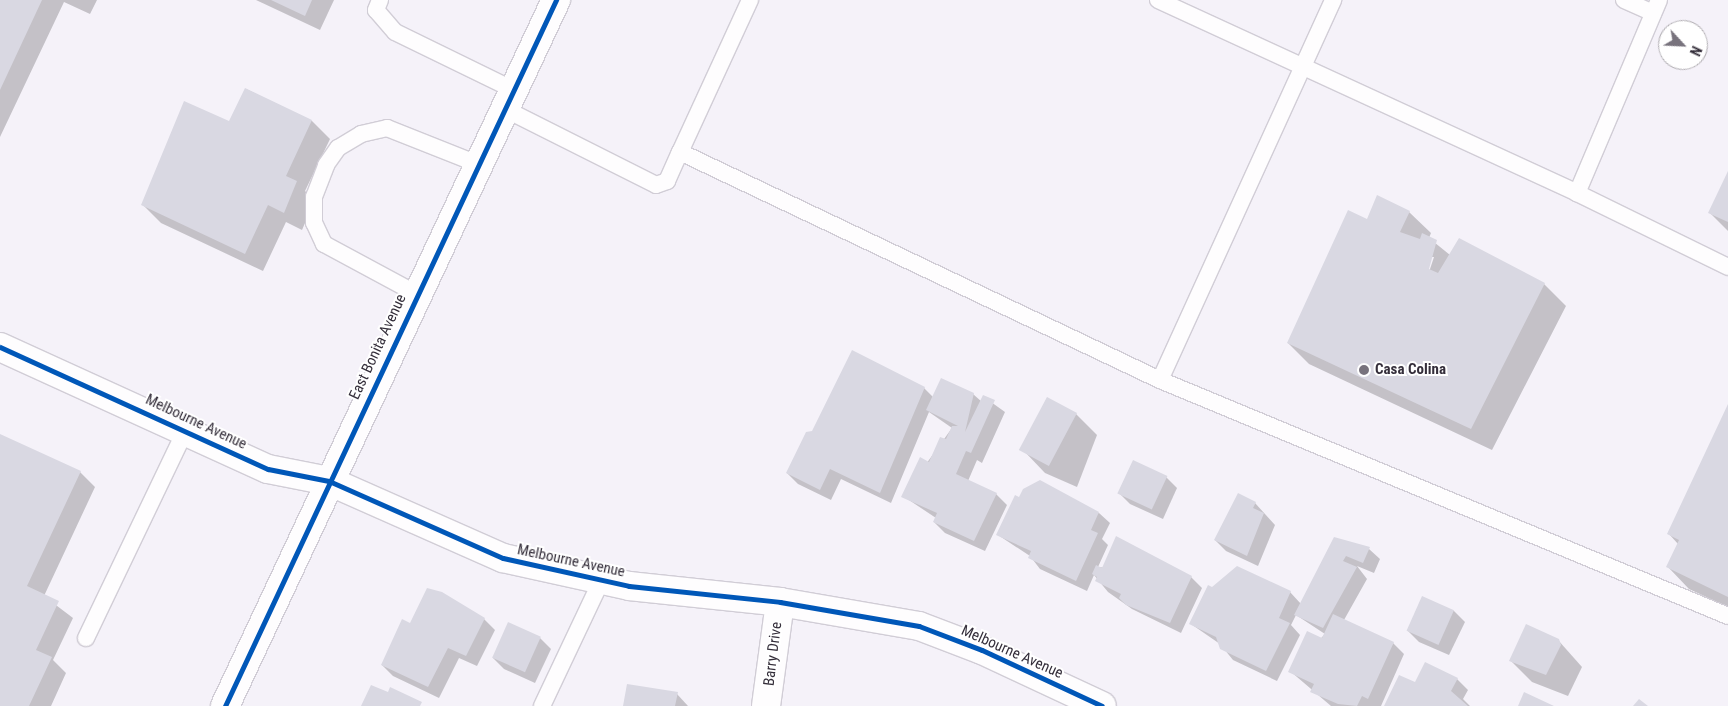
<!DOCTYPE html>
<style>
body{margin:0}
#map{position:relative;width:1728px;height:706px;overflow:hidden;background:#f5f2f9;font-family:"Roboto Condensed",sans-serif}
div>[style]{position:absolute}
.shadow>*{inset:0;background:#0003}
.building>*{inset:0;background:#d9d8e2;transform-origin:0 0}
.roads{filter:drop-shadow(1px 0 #d1cdd6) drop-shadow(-1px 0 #d1cdd6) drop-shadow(0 1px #d1cdd6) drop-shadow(0 -1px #d1cdd6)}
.lane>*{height:16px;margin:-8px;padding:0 8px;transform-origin:8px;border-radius:8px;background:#fefdfe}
.street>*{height:28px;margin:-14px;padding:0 14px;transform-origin:14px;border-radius:14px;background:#fefdfe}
.secondary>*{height:28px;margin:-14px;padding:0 14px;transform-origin:14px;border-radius:14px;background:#fefdfe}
.cycleway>*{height:5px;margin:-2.5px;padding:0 2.5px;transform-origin:2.5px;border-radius:2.5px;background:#0057b8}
.dots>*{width:14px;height:14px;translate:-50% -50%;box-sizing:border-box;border:2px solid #fff;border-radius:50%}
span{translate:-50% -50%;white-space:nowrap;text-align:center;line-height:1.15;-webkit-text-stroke:4px #fff;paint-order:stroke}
.street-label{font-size:15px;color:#342e3a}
.poi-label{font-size:15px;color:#342e3a;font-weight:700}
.left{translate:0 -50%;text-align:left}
.north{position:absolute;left:1658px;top:20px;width:50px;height:50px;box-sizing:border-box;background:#fff;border:1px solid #aeabb0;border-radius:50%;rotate:115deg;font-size:14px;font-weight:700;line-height:20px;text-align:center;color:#342e3a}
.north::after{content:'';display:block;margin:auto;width:18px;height:22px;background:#78737d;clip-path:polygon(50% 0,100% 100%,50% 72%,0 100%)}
</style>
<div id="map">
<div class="shadow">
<i style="clip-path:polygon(0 0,97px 0,90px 14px,64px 2px,0 137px)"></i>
<i style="clip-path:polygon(256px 0,334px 0,320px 30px)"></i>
<i style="clip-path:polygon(246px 89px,312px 121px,330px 139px,305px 191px,315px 200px,302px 230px,286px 222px,263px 271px,161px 223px,143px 205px,229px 123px)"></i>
<i style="clip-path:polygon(1728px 174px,1728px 231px,1710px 213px)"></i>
<i style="clip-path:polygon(evenodd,1409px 212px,1431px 233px,1429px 238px,1450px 255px,1459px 240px,1544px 284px,1566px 306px,1492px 450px,1309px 364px,1288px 343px,1367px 220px,1409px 212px,1431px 257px,1434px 257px,1428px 275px,1426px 275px,1431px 257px)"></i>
<i style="clip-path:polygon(924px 388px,933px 397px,973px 394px,982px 402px,984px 397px,1005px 412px,982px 463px,977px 460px,968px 481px,996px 494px,1007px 505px,985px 551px,945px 533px,934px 522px,936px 518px,903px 496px,952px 428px,929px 412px,891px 503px,841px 479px,831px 500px,798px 484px,787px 473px)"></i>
<i style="clip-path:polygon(1728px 407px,1728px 607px,1689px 589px,1668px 567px,1678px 544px,1669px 534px)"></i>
<i style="clip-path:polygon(1076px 414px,1097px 435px,1077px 487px,1045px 473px,1024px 451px)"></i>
<i style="clip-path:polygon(0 435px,80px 472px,95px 487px,44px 596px,73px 618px,53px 660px,66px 673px,51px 706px,0 706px)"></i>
<i style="clip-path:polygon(1166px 477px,1177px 488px,1163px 519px,1130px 504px,1119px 493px)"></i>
<i style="clip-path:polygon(1255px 503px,1275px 525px,1258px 566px,1226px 551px,1215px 540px)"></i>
<i style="clip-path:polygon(1099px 513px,1110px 523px,1102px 539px,1108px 545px,1098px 567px,1191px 577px,1202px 588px,1181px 633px,1132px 609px,1108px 592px,1094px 575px,1087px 591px,1040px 569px,1030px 556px,998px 535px)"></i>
<i style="clip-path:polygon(1334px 539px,1369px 549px,1380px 559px,1374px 573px,1357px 566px,1367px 579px,1344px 620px,1393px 643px,1404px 654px,1381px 706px,1331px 706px,1290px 671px,1325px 634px,1296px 615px,1291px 625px,1300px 635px,1277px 681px,1233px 660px,1220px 644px,1191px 624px,1212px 588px,1290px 592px,1301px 604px)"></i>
<i style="clip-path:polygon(1423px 598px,1454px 611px,1465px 622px,1449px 655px,1419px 642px,1408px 631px)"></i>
<i style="clip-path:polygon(484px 619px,495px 630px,477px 666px,459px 658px,439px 698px,393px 676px,382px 665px,411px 625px)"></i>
<i style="clip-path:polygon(540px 638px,551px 649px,535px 683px,504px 669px,493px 658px)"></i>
<i style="clip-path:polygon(1558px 640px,1582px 667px,1568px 696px,1532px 682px,1510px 660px)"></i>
<i style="clip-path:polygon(1457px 679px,1468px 690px,1463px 699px,1470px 706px,1386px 706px,1416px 684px)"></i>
<i style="clip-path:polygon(677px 694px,688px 706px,624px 706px)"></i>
</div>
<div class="building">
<i style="clip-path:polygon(0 0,42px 0,0 90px)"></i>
<i style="clip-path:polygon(271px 0,312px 0,305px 16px)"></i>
<i style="clip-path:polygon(245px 88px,312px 120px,286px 176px,297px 181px,284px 213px,268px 205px,245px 254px,141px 205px,184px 101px,229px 121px)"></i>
<i style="clip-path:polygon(1728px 171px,1728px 222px,1708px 213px)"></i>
<i style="clip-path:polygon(1377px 195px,1410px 211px,1400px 232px,1420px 239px,1422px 233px,1437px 240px,1429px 269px,1438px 273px,1459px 238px,1545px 283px,1471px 429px,1287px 343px,1348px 210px,1367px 219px)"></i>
<i style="clip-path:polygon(852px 350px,925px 387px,880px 493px,830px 469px,820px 490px,786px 473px,806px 432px,812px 431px)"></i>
<i style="clip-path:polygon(941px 378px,974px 393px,965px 432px,983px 395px,995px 400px,971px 453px,966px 451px,956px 474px,997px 493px,974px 541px,933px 522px,937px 513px,901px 497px,920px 457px,929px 462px,940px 437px,946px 439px,952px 426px,958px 426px,926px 410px)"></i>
<i style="left:1047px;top:397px;width:34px;height:60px;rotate:28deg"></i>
<i style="clip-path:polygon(1728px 404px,1728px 597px,1666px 567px,1679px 540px,1667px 534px)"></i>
<i style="clip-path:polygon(0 434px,81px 471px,27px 586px,59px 601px,36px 650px,52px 657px,29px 706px,0 706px)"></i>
<i style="left:1133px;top:460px;width:38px;height:37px;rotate:25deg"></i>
<i style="clip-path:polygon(1040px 480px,1099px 512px,1091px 530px,1098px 533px,1076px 581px,1028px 558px,1031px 551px,996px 535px,1015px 495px,1019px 497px,1023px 489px)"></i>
<i style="clip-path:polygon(1238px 493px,1256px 502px,1253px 508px,1264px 513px,1247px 556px,1214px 540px)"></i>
<i style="clip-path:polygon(1116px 536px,1192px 576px,1170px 623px,1126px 605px,1119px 598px,1121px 594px,1095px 581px,1097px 577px,1092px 574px,1096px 565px,1102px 568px)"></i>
<i style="clip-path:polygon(1334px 537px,1370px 547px,1363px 563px,1346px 556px,1343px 561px,1357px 567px,1323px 628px,1294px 615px)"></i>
<i style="clip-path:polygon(1237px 566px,1291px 591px,1279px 618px,1290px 623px,1266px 671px,1220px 649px,1216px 637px,1189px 624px,1208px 585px,1212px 587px)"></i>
<i style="clip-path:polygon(427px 588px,442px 592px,485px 618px,466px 656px,448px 648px,428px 687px,381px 665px,402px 619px,410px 623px)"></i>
<i style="left:1422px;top:596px;width:35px;height:38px;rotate:24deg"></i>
<i style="clip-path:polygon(1333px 614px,1394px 642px,1368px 699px,1362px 696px,1357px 706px,1338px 704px,1310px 692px,1314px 684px,1288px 672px,1307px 631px,1322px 638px)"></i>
<i style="left:508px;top:622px;width:36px;height:39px;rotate:24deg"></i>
<i style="clip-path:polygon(1526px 624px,1559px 639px,1561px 645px,1546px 675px,1509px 661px)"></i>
<i style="clip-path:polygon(1425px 662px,1458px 678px,1451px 691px,1468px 706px,1384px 706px,1399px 675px,1415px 682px)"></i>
<i style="clip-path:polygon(627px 684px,678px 692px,675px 706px,623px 706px)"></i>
<i style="clip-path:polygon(371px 685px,388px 692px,390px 687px,422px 702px,420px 706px,361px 706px)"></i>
<i style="clip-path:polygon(1524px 692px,1554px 706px,1518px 706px)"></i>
<i style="clip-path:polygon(1639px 699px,1648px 706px,1633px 706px)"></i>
</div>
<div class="roads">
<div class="lane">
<i style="left:380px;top:0;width:11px;rotate:112deg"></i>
<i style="left:376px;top:10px;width:29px;rotate:49deg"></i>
<i style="left:395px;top:32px;width:132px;rotate:26deg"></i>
<i style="left:750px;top:0;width:167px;rotate:114.7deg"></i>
<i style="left:680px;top:152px;width:531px;rotate:25.41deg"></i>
<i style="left:1160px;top:380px;width:615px;rotate:22.56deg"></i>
<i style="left:1158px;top:0;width:461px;rotate:24.7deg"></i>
<i style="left:1624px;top:0;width:32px;rotate:24deg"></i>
<i style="left:1659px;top:0;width:210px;rotate:113deg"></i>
<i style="left:1577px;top:193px;width:168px;rotate:26.1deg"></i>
<i style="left:505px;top:109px;width:169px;rotate:26.7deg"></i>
<i style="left:656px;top:185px;width:12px;rotate:-20deg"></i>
<i style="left:667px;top:181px;width:32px;rotate:-66deg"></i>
<i style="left:417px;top:294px;width:106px;rotate:-151.7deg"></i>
<i style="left:324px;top:244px;width:23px;rotate:-115deg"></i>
<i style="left:314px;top:223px;width:26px;rotate:-90deg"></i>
<i style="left:314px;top:197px;width:34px;rotate:-69deg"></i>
<i style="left:326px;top:165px;width:21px;rotate:-55deg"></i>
<i style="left:338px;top:148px;width:27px;rotate:-31deg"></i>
<i style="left:361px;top:134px;width:27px;rotate:-13deg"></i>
<i style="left:387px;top:128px;width:98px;rotate:21.6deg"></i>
<i style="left:1160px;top:380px;width:418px;rotate:-65.5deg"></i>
<i style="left:86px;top:638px;width:229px;rotate:-64.4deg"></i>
<i style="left:542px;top:706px;width:138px;rotate:-64.7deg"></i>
</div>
<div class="street">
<i style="left:0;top:347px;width:294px;rotate:24.5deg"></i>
<i style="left:268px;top:469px;width:62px;rotate:11.1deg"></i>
<i style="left:329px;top:481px;width:190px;rotate:23.9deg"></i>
<i style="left:503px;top:558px;width:129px;rotate:12.5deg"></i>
<i style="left:629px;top:586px;width:152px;rotate:6deg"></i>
<i style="left:780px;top:602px;width:141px;rotate:9.8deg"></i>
<i style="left:919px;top:626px;width:67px;rotate:20.9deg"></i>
<i style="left:982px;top:650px;width:132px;rotate:25deg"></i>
<i style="left:766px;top:706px;width:105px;rotate:-82.3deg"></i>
</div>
<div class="secondary">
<i style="left:225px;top:706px;width:780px;rotate:-64.88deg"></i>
</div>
</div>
<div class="cycleway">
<i style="left:0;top:347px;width:294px;rotate:24.5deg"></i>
<i style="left:268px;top:469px;width:62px;rotate:11.1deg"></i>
<i style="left:329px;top:481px;width:190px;rotate:23.9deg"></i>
<i style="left:503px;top:558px;width:129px;rotate:12.5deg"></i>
<i style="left:629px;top:586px;width:152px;rotate:6deg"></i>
<i style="left:780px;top:602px;width:141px;rotate:9.8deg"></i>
<i style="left:919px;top:626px;width:67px;rotate:20.9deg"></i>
<i style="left:982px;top:650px;width:132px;rotate:25deg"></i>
<i style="left:225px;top:706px;width:780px;rotate:-64.88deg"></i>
</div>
<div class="dots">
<i style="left:1364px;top:370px;background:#78737d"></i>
</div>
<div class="street-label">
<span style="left:378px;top:347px;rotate:-65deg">East Bonita Avenue</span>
<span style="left:196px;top:422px;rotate:25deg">Melbourne Avenue</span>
<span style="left:571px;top:561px;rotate:12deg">Melbourne Avenue</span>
<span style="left:1012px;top:652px;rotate:24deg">Melbourne Avenue</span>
<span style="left:773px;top:654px;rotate:-83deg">Barry Drive</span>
</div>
<div class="poi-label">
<span class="left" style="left:1375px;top:370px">Casa Colina</span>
</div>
<div class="north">N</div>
</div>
